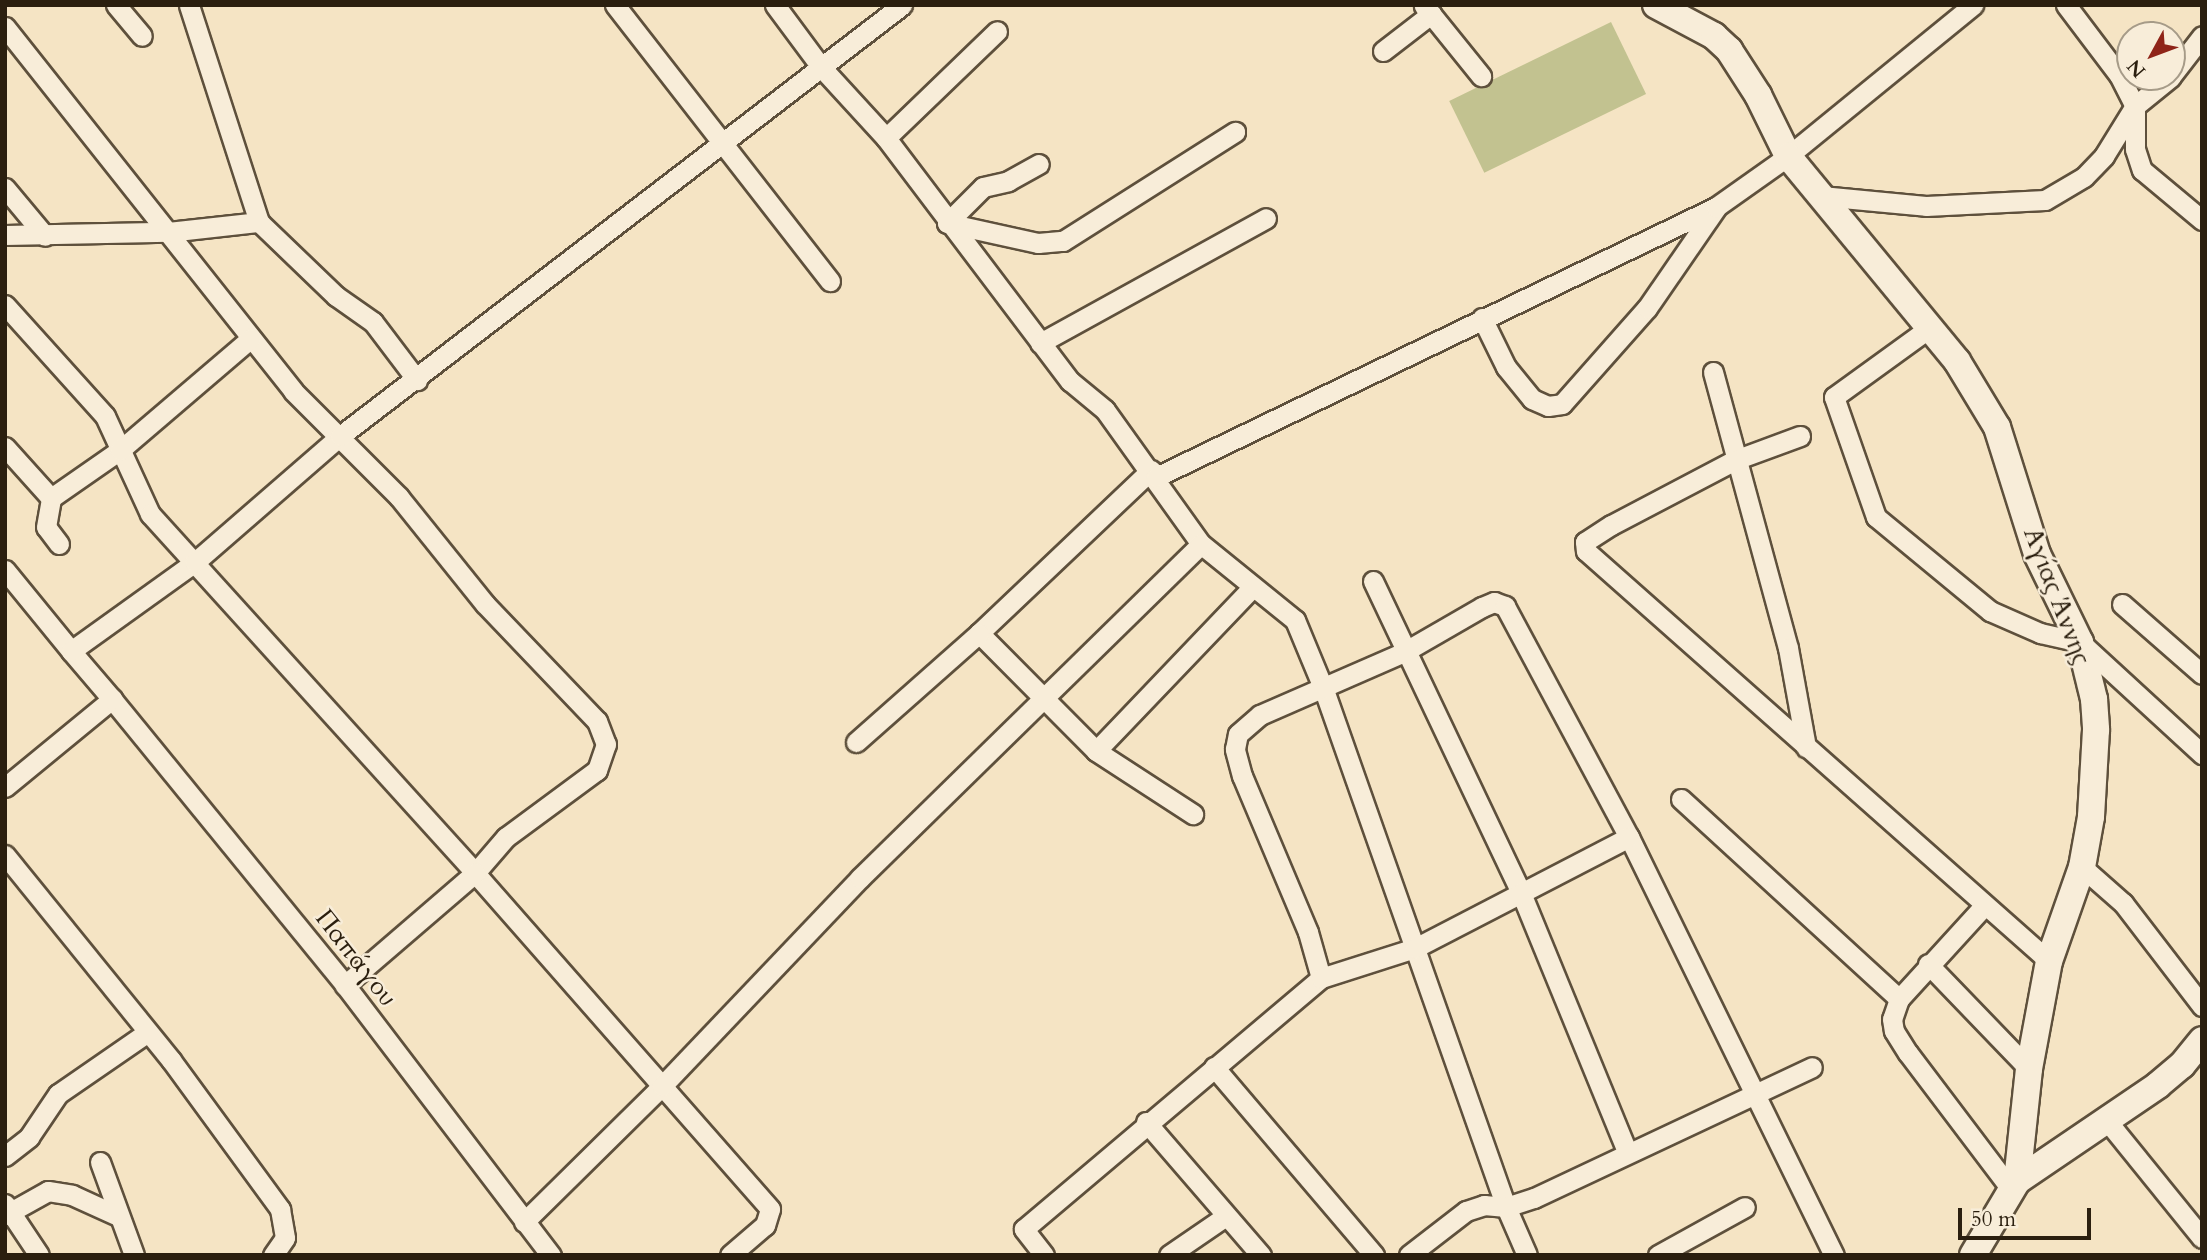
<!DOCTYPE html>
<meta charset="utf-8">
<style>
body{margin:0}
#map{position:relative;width:2207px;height:1260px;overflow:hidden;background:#f5e4c4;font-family:Cardo,serif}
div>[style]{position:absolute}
.green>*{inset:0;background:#c2c290;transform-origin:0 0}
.roads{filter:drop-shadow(2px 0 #5e503c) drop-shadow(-2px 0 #5e503c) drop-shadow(0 2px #5e503c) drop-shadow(0 -2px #5e503c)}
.street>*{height:19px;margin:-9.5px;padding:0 9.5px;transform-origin:9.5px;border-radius:9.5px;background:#f8edd9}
.secondary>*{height:26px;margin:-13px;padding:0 13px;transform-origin:13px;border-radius:13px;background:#f8edd9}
span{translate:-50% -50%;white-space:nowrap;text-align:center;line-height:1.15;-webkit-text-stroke:5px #f8edd9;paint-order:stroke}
.street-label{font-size:26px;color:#2b1f0f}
.frame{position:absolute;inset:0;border:7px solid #2b1f0f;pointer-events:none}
.north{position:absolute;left:2116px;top:21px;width:70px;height:70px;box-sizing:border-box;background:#f8edd9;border:2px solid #a69b88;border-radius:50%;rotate:229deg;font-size:19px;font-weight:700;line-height:28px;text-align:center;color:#2b1f0f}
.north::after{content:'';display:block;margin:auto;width:24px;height:32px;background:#8f2418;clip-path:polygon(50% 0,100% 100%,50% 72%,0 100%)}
.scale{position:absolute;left:1958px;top:1208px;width:133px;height:32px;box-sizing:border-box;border:4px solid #2b1f0f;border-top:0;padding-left:9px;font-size:21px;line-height:24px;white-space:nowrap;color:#2b1f0f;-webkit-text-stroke:5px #f8edd9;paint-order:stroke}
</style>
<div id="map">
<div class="green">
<i style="left:1611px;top:22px;width:80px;height:180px;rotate:64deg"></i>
</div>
<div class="roads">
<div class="street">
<i style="left:116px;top:5px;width:40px;rotate:50deg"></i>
<i style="left:615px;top:5px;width:350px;rotate:52.1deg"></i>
<i style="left:775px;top:5px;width:77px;rotate:53.4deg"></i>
<i style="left:821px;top:67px;width:96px;rotate:47.5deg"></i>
<i style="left:886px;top:138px;width:305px;rotate:52.9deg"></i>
<i style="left:1070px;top:381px;width:45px;rotate:39.6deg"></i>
<i style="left:1105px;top:410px;width:165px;rotate:54.4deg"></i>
<i style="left:1201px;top:544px;width:121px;rotate:39deg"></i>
<i style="left:1295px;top:620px;width:76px;rotate:67.5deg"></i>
<i style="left:1324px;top:690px;width:548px;rotate:70.61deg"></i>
<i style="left:1506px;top:1207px;width:52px;rotate:66.4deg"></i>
<i style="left:2066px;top:5px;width:88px;rotate:52.9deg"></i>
<i style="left:2119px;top:75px;width:35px;rotate:63deg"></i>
<i style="left:2135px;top:106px;width:43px;rotate:90deg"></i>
<i style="left:2135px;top:149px;width:22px;rotate:72deg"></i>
<i style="left:2142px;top:170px;width:78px;rotate:39.8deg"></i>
<i style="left:1431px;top:14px;width:80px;rotate:51.1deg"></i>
<i style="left:5px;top:27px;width:464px;rotate:51.6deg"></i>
<i style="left:293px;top:391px;width:150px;rotate:45deg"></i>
<i style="left:399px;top:497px;width:137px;rotate:51.2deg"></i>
<i style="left:485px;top:604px;width:162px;rotate:46.3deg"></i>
<i style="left:597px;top:721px;width:25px;rotate:69deg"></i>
<i style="left:606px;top:744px;width:28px;rotate:109deg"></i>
<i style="left:597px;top:770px;width:113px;rotate:143.6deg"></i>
<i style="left:506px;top:837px;width:48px;rotate:130.7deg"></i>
<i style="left:475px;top:873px;width:447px;rotate:48.7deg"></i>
<i style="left:770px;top:1209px;width:17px;rotate:107deg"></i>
<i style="left:765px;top:1225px;width:46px;rotate:139.4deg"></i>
<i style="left:1383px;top:51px;width:61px;rotate:-37.6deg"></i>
<i style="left:1431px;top:14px;width:11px;rotate:-131deg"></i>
<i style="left:2172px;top:75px;width:49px;rotate:-52.4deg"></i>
<i style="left:886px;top:138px;width:154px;rotate:-43.9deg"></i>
<i style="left:5px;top:188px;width:62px;rotate:50.2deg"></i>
<i style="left:1821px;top:196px;width:105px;rotate:5.4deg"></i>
<i style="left:1926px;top:206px;width:119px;rotate:-2.9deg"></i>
<i style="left:2045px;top:200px;width:45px;rotate:-30.5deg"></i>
<i style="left:2084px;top:177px;width:29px;rotate:-46deg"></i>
<i style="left:2104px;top:156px;width:59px;rotate:-58.2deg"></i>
<i style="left:2135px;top:106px;width:46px;rotate:-38.9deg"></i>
<i style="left:259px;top:222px;width:107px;rotate:43.9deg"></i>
<i style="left:336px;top:296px;width:45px;rotate:35.1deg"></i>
<i style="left:373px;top:322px;width:73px;rotate:52.8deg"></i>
<i style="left:947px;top:223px;width:93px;rotate:12.4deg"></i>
<i style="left:1038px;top:243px;width:25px;rotate:-5deg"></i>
<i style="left:1063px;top:241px;width:204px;rotate:-32.4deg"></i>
<i style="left:947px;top:223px;width:51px;rotate:-45deg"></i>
<i style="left:983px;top:187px;width:26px;rotate:-13deg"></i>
<i style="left:1008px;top:181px;width:35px;rotate:-29deg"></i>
<i style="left:5px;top:235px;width:163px;rotate:-1.1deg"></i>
<i style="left:168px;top:232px;width:92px;rotate:-6.3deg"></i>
<i style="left:259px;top:222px;width:228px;rotate:-107.9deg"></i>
<i style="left:5px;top:305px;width:149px;rotate:48deg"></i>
<i style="left:105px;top:416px;width:108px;rotate:65.3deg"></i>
<i style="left:150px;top:514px;width:484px;rotate:47.8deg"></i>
<i style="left:475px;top:873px;width:172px;rotate:139.3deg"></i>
<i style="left:1482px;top:318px;width:55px;rotate:63.9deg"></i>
<i style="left:1506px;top:367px;width:41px;rotate:50.9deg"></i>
<i style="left:1532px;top:399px;width:17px;rotate:24deg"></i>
<i style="left:1548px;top:406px;width:14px;rotate:-8deg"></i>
<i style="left:1562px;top:404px;width:128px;rotate:-48.5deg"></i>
<i style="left:1647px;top:308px;width:121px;rotate:-55.4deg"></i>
<i style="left:1932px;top:326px;width:121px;rotate:144.1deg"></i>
<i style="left:1834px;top:397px;width:127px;rotate:70.7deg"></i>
<i style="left:1876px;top:517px;width:148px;rotate:39.5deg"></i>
<i style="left:1990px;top:611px;width:55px;rotate:23.7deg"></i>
<i style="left:2040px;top:633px;width:41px;rotate:12.7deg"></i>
<i style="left:2080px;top:642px;width:166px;rotate:42.6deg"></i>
<i style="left:1040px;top:343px;width:258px;rotate:-28.9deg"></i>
<i style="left:1713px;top:372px;width:286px;rotate:74.8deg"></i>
<i style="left:1788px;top:648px;width:101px;rotate:79.7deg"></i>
<i style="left:1800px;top:436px;width:69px;rotate:159.7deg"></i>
<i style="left:1735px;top:460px;width:140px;rotate:152.3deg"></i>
<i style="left:1611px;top:525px;width:31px;rotate:147deg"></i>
<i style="left:1585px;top:542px;width:9px;rotate:84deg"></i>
<i style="left:1586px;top:551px;width:618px;rotate:41.53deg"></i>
<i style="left:5px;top:447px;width:69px;rotate:48deg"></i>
<i style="left:1151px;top:470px;width:237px;rotate:136.5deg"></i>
<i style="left:979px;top:633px;width:166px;rotate:45.2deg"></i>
<i style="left:1096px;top:751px;width:226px;rotate:-46.3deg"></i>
<i style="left:1156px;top:477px;width:622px;rotate:-25.74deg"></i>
<i style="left:1716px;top:207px;width:88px;rotate:-35.3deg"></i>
<i style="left:1788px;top:156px;width:239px;rotate:-39.2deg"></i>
<i style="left:59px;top:544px;width:21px;rotate:-127deg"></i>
<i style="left:46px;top:527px;width:29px;rotate:-80deg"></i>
<i style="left:51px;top:498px;width:84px;rotate:-34.8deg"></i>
<i style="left:120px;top:450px;width:172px;rotate:-40.5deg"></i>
<i style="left:5px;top:570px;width:104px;rotate:50.8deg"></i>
<i style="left:1373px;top:581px;width:345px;rotate:64.6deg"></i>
<i style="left:1521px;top:893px;width:279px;rotate:67.7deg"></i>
<i style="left:2122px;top:604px;width:106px;rotate:41.2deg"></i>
<i style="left:112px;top:699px;width:369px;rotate:50.8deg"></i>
<i style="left:345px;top:985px;width:340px;rotate:52.7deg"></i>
<i style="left:856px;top:742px;width:164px;rotate:-41.5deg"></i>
<i style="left:1096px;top:751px;width:116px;rotate:33deg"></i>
<i style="left:5px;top:787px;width:139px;rotate:-39.4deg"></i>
<i style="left:112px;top:699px;width:63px;rotate:-130.5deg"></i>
<i style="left:71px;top:651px;width:153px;rotate:-35.7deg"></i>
<i style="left:195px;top:562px;width:192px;rotate:-41deg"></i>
<i style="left:340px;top:436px;width:708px;rotate:-37.48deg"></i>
<i style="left:1681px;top:799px;width:296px;rotate:42.5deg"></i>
<i style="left:5px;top:855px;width:264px;rotate:51deg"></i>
<i style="left:171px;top:1060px;width:185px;rotate:53.8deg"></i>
<i style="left:280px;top:1209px;width:29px;rotate:80deg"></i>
<i style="left:285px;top:1238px;width:21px;rotate:125deg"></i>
<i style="left:2082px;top:867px;width:55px;rotate:41.3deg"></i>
<i style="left:2123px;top:903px;width:130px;rotate:52.5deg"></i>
<i style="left:1983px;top:907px;width:125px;rotate:132.4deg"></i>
<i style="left:1899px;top:999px;width:21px;rotate:109deg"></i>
<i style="left:1892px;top:1019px;width:12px;rotate:81deg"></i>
<i style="left:1894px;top:1031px;width:26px;rotate:58deg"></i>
<i style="left:1908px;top:1053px;width:169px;rotate:52.9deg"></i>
<i style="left:1928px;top:964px;width:146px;rotate:46.1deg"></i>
<i style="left:1321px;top:978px;width:48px;rotate:-105.8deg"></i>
<i style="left:1308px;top:932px;width:169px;rotate:-112.9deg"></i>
<i style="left:1242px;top:776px;width:28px;rotate:-105deg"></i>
<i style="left:1235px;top:749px;width:15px;rotate:-79deg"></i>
<i style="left:1238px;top:734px;width:29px;rotate:-41deg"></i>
<i style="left:1260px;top:715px;width:157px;rotate:-23.6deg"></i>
<i style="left:1404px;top:652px;width:90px;rotate:-30deg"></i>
<i style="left:1482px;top:607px;width:13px;rotate:-23deg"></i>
<i style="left:1494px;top:602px;width:12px;rotate:20deg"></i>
<i style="left:1505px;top:606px;width:262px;rotate:61.8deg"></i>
<i style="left:1629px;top:837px;width:466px;rotate:63.9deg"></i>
<i style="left:1214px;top:1067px;width:247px;rotate:49.6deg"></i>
<i style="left:1146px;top:1122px;width:176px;rotate:49.2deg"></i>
<i style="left:2108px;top:1122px;width:149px;rotate:51deg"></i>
<i style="left:5px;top:1156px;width:31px;rotate:-38deg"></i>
<i style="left:29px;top:1137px;width:52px;rotate:-56deg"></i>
<i style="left:58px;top:1094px;width:109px;rotate:-34.6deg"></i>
<i style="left:100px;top:1162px;width:99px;rotate:69.9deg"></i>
<i style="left:5px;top:1204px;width:61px;rotate:56.3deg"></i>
<i style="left:5px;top:1215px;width:49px;rotate:-29.2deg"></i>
<i style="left:48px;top:1191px;width:24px;rotate:9deg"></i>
<i style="left:72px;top:1195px;width:51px;rotate:24.5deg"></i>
<i style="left:524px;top:1222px;width:194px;rotate:-44.6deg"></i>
<i style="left:662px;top:1086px;width:287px;rotate:-46.4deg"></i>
<i style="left:860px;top:878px;width:477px;rotate:-44.4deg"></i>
<i style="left:1044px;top:1255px;width:33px;rotate:-128deg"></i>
<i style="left:1024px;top:1229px;width:389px;rotate:-40.2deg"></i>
<i style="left:1321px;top:978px;width:99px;rotate:-17.7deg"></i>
<i style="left:1415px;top:948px;width:241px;rotate:-27.4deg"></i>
<i style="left:1169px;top:1255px;width:69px;rotate:-34.4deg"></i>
<i style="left:1409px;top:1255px;width:72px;rotate:-37.7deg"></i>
<i style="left:1466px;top:1211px;width:19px;rotate:-18deg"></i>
<i style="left:1484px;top:1205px;width:22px;rotate:5deg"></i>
<i style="left:1506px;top:1207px;width:29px;rotate:-18deg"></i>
<i style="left:1534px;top:1198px;width:307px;rotate:-25.2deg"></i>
<i style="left:1658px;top:1255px;width:99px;rotate:-28.9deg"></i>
</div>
<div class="secondary">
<i style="left:1656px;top:5px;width:66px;rotate:28.1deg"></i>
<i style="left:1714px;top:36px;width:21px;rotate:43deg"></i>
<i style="left:1729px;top:50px;width:54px;rotate:57.2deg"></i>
<i style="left:1758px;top:95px;width:68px;rotate:63.8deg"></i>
<i style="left:1788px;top:156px;width:266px;rotate:50.5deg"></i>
<i style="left:1957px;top:361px;width:77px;rotate:58.8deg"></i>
<i style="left:1997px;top:427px;width:133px;rotate:72.5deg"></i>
<i style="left:2037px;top:554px;width:98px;rotate:64deg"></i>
<i style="left:2080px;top:642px;width:59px;rotate:76.2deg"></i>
<i style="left:2094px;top:699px;width:31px;rotate:86deg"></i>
<i style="left:2096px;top:730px;width:87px;rotate:93.3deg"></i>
<i style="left:2091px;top:817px;width:51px;rotate:100.2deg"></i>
<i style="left:2082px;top:867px;width:100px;rotate:109.3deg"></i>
<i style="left:2049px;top:961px;width:110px;rotate:100.5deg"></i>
<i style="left:2029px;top:1069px;width:113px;rotate:96.1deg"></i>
<i style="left:2017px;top:1181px;width:86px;rotate:120.7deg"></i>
<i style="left:2017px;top:1181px;width:171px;rotate:-34.2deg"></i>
<i style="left:2158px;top:1085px;width:31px;rotate:-40deg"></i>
<i style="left:2182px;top:1065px;width:32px;rotate:-51deg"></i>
</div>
</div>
<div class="street-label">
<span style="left:2057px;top:596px;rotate:69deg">Αγίας Άννης</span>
<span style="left:356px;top:958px;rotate:52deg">Παπάγου</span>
</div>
<div class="frame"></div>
<div class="north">N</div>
<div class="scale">50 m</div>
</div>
